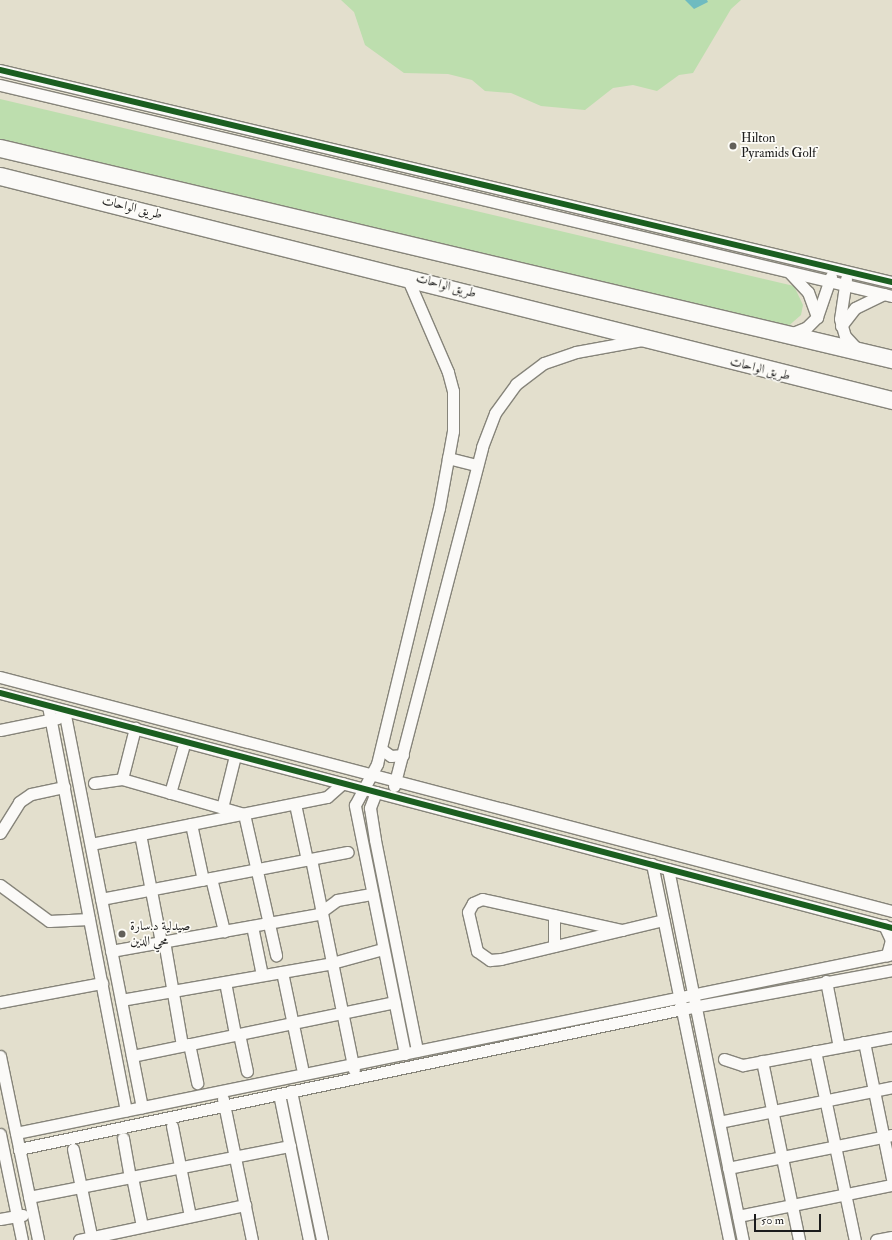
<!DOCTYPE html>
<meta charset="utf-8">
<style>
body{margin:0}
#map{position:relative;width:892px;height:1240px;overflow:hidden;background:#e3dfcd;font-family:"IM FELL Double Pica",Amiri,serif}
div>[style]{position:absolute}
.green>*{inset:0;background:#bddeae}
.water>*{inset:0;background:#6fbbc0}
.roads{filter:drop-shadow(1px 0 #86847a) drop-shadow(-1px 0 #86847a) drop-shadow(0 1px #86847a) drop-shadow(0 -1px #86847a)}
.minor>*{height:11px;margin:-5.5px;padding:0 5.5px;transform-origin:5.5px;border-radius:5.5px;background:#fbfaf8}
.highway>*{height:17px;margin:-8.5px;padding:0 8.5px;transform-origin:8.5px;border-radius:8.5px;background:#fbfaf8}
.cycleway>*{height:6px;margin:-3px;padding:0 3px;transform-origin:3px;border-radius:3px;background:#1b5e20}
.dots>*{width:11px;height:11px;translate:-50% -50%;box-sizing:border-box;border:2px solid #fdfcf7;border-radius:50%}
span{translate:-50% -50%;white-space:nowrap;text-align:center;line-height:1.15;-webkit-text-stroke:3.5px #fdfcf7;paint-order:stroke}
.poi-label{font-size:13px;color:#1c1c1c}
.left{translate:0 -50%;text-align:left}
.street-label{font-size:13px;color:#1c1c1c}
.scale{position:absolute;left:754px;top:1214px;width:67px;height:18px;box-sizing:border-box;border:2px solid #1c1c1c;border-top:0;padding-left:5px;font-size:12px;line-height:14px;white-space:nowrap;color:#1c1c1c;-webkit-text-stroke:3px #fdfcf7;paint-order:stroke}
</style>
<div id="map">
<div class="green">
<i style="clip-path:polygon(341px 0,741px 0,731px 9px,693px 73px,679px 75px,657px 91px,633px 85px,613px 88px,585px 110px,541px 106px,511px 93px,485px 91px,472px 80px,448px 74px,404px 73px,365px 45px,354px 12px)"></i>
<i style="clip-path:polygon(0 99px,794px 286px,803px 305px,801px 315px,785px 329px,0 142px)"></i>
</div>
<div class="water">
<i style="clip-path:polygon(685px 0,707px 0,708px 2px,694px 9px)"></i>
</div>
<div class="roads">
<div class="minor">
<i style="left:0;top:70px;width:917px;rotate:13.37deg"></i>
<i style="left:0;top:85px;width:917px;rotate:13.31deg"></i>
<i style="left:790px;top:273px;width:26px;rotate:47deg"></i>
<i style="left:808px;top:292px;width:27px;rotate:70deg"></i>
<i style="left:846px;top:279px;width:40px;rotate:98.5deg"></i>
<i style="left:840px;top:319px;width:18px;rotate:74deg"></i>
<i style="left:845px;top:336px;width:19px;rotate:47deg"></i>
<i style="left:841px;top:326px;width:23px;rotate:-52deg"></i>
<i style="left:855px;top:308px;width:32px;rotate:-26deg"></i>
<i style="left:790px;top:334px;width:18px;rotate:-22deg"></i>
<i style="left:807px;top:327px;width:14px;rotate:-45deg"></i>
<i style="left:817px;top:317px;width:43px;rotate:-71.1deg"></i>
<i style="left:448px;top:458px;width:30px;rotate:14deg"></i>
<i style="left:0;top:677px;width:922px;rotate:14.7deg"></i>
<i style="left:0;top:693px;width:922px;rotate:14.76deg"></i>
<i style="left:48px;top:706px;width:412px;rotate:79.1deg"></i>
<i style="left:64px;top:710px;width:405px;rotate:78.9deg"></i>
<i style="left:0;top:730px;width:59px;rotate:-11.7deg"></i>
<i style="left:381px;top:749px;width:12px;rotate:35deg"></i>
<i style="left:391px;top:756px;width:12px;rotate:-5deg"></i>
<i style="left:122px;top:779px;width:53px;rotate:-75.7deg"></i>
<i style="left:94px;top:783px;width:28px;rotate:-8deg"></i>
<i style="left:122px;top:779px;width:127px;rotate:16deg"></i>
<i style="left:244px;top:814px;width:145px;rotate:77.2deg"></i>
<i style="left:394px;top:786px;width:350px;rotate:-75.4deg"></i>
<i style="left:482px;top:447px;width:36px;rotate:-69deg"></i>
<i style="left:495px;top:413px;width:36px;rotate:-54deg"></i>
<i style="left:516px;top:384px;width:35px;rotate:-37deg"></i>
<i style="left:544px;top:363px;width:34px;rotate:-19deg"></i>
<i style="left:576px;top:352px;width:67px;rotate:-10.3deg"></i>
<i style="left:376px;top:792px;width:17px;rotate:111deg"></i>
<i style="left:370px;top:808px;width:32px;rotate:81deg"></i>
<i style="left:375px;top:840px;width:215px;rotate:78.7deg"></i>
<i style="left:170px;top:793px;width:47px;rotate:-73.9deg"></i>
<i style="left:295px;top:804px;width:57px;rotate:77.9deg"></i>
<i style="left:222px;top:808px;width:49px;rotate:-76deg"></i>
<i style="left:191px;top:824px;width:57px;rotate:77.9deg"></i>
<i style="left:0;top:833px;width:36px;rotate:-58deg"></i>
<i style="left:19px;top:802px;width:14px;rotate:-34deg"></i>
<i style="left:31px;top:794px;width:34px;rotate:-12deg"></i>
<i style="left:140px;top:834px;width:110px;rotate:79deg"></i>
<i style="left:91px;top:844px;width:241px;rotate:-11.3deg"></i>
<i style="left:327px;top:797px;width:21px;rotate:-41deg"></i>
<i style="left:311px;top:859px;width:215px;rotate:78.5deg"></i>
<i style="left:652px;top:864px;width:384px;rotate:78.4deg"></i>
<i style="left:668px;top:869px;width:379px;rotate:78.6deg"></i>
<i style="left:211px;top:878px;width:55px;rotate:76.2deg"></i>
<i style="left:0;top:885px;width:61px;rotate:36.3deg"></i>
<i style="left:49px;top:921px;width:40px;rotate:-2.9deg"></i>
<i style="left:101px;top:899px;width:251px;rotate:-10.8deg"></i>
<i style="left:884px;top:925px;width:17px;rotate:65deg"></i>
<i style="left:891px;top:940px;width:16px;rotate:105deg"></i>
<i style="left:252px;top:926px;width:50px;rotate:78.5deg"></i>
<i style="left:622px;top:930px;width:143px;rotate:-167.5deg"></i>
<i style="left:482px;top:899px;width:10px;rotate:156deg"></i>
<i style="left:473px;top:903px;width:10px;rotate:119deg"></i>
<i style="left:468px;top:912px;width:40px;rotate:77deg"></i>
<i style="left:477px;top:951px;width:16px;rotate:35deg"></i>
<i style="left:490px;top:960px;width:11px;rotate:-5deg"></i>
<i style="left:501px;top:959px;width:167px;rotate:-13.5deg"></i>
<i style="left:164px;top:941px;width:106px;rotate:80.2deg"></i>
<i style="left:554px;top:946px;width:31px;rotate:-90deg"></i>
<i style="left:111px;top:951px;width:210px;rotate:-10.1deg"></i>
<i style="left:318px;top:914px;width:24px;rotate:-36deg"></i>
<i style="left:337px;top:900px;width:36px;rotate:-10deg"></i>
<i style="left:282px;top:972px;width:98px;rotate:78.2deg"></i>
<i style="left:826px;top:981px;width:67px;rotate:78.9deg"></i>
<i style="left:225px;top:982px;width:53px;rotate:79.1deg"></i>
<i style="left:121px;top:1000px;width:214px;rotate:-9.9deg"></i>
<i style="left:332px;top:963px;width:53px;rotate:-15.4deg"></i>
<i style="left:0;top:1002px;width:104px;rotate:-10.6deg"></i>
<i style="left:239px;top:1034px;width:38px;rotate:78deg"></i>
<i style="left:864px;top:1042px;width:140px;rotate:78.4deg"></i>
<i style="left:189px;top:1044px;width:40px;rotate:78deg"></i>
<i style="left:815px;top:1051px;width:193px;rotate:78.1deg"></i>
<i style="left:405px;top:1054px;width:254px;rotate:-101.4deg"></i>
<i style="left:355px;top:805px;width:47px;rotate:-61.8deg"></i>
<i style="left:377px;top:764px;width:263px;rotate:-76.4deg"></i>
<i style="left:439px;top:508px;width:78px;rotate:-79.7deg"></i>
<i style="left:453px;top:431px;width:40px;rotate:-90deg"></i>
<i style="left:453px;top:391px;width:20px;rotate:-105deg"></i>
<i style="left:448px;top:372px;width:106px;rotate:-113.4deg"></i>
<i style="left:0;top:1056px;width:188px;rotate:78.3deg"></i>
<i style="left:132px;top:1056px;width:268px;rotate:-11.6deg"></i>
<i style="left:724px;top:1059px;width:20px;rotate:18deg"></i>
<i style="left:743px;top:1065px;width:152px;rotate:-10.6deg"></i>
<i style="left:762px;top:1061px;width:183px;rotate:78.3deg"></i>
<i style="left:291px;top:1091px;width:152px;rotate:78.2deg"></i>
<i style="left:279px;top:1094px;width:149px;rotate:78.4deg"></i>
<i style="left:223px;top:1099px;width:144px;rotate:78.4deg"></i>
<i style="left:719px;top:1122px;width:177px;rotate:-11.4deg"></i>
<i style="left:172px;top:1126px;width:92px;rotate:78.7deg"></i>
<i style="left:16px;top:1133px;width:894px;rotate:-11.55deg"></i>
<i style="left:0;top:1134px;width:108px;rotate:78.3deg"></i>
<i style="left:123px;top:1138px;width:40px;rotate:80deg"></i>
<i style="left:19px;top:1149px;width:678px;rotate:-11.92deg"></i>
<i style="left:682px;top:1009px;width:214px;rotate:-10.5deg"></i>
<i style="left:73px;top:1149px;width:93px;rotate:78.2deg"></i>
<i style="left:728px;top:1168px;width:167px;rotate:-11.4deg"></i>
<i style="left:132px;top:1177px;width:50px;rotate:78.5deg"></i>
<i style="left:29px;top:1197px;width:266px;rotate:-11.1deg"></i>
<i style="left:738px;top:1216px;width:157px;rotate:-11.4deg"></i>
<i style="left:0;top:1219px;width:23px;rotate:-10deg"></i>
<i style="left:79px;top:1240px;width:170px;rotate:-11.9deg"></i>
<i style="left:876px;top:1240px;width:16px;rotate:-11deg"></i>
</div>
<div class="highway">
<i style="left:0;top:148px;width:917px;rotate:13.31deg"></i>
<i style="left:0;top:176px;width:920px;rotate:14.1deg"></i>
</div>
</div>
<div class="cycleway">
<i style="left:0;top:70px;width:917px;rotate:13.37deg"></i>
<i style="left:0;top:693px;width:922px;rotate:14.76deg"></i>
</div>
<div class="dots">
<i style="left:733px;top:146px;background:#62605a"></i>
<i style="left:122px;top:934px;background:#62605a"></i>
</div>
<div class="poi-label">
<span class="left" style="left:741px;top:146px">Hilton<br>Pyramids Golf</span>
<span class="left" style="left:130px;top:934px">صيدلية د.سارة<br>محي الدين</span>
</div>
<div class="street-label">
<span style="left:132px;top:208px;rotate:14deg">طريق الواحات</span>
<span style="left:446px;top:286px;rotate:15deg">طريق الواحات</span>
<span style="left:760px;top:369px;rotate:14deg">طريق الواحات</span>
</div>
<div class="scale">50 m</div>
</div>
